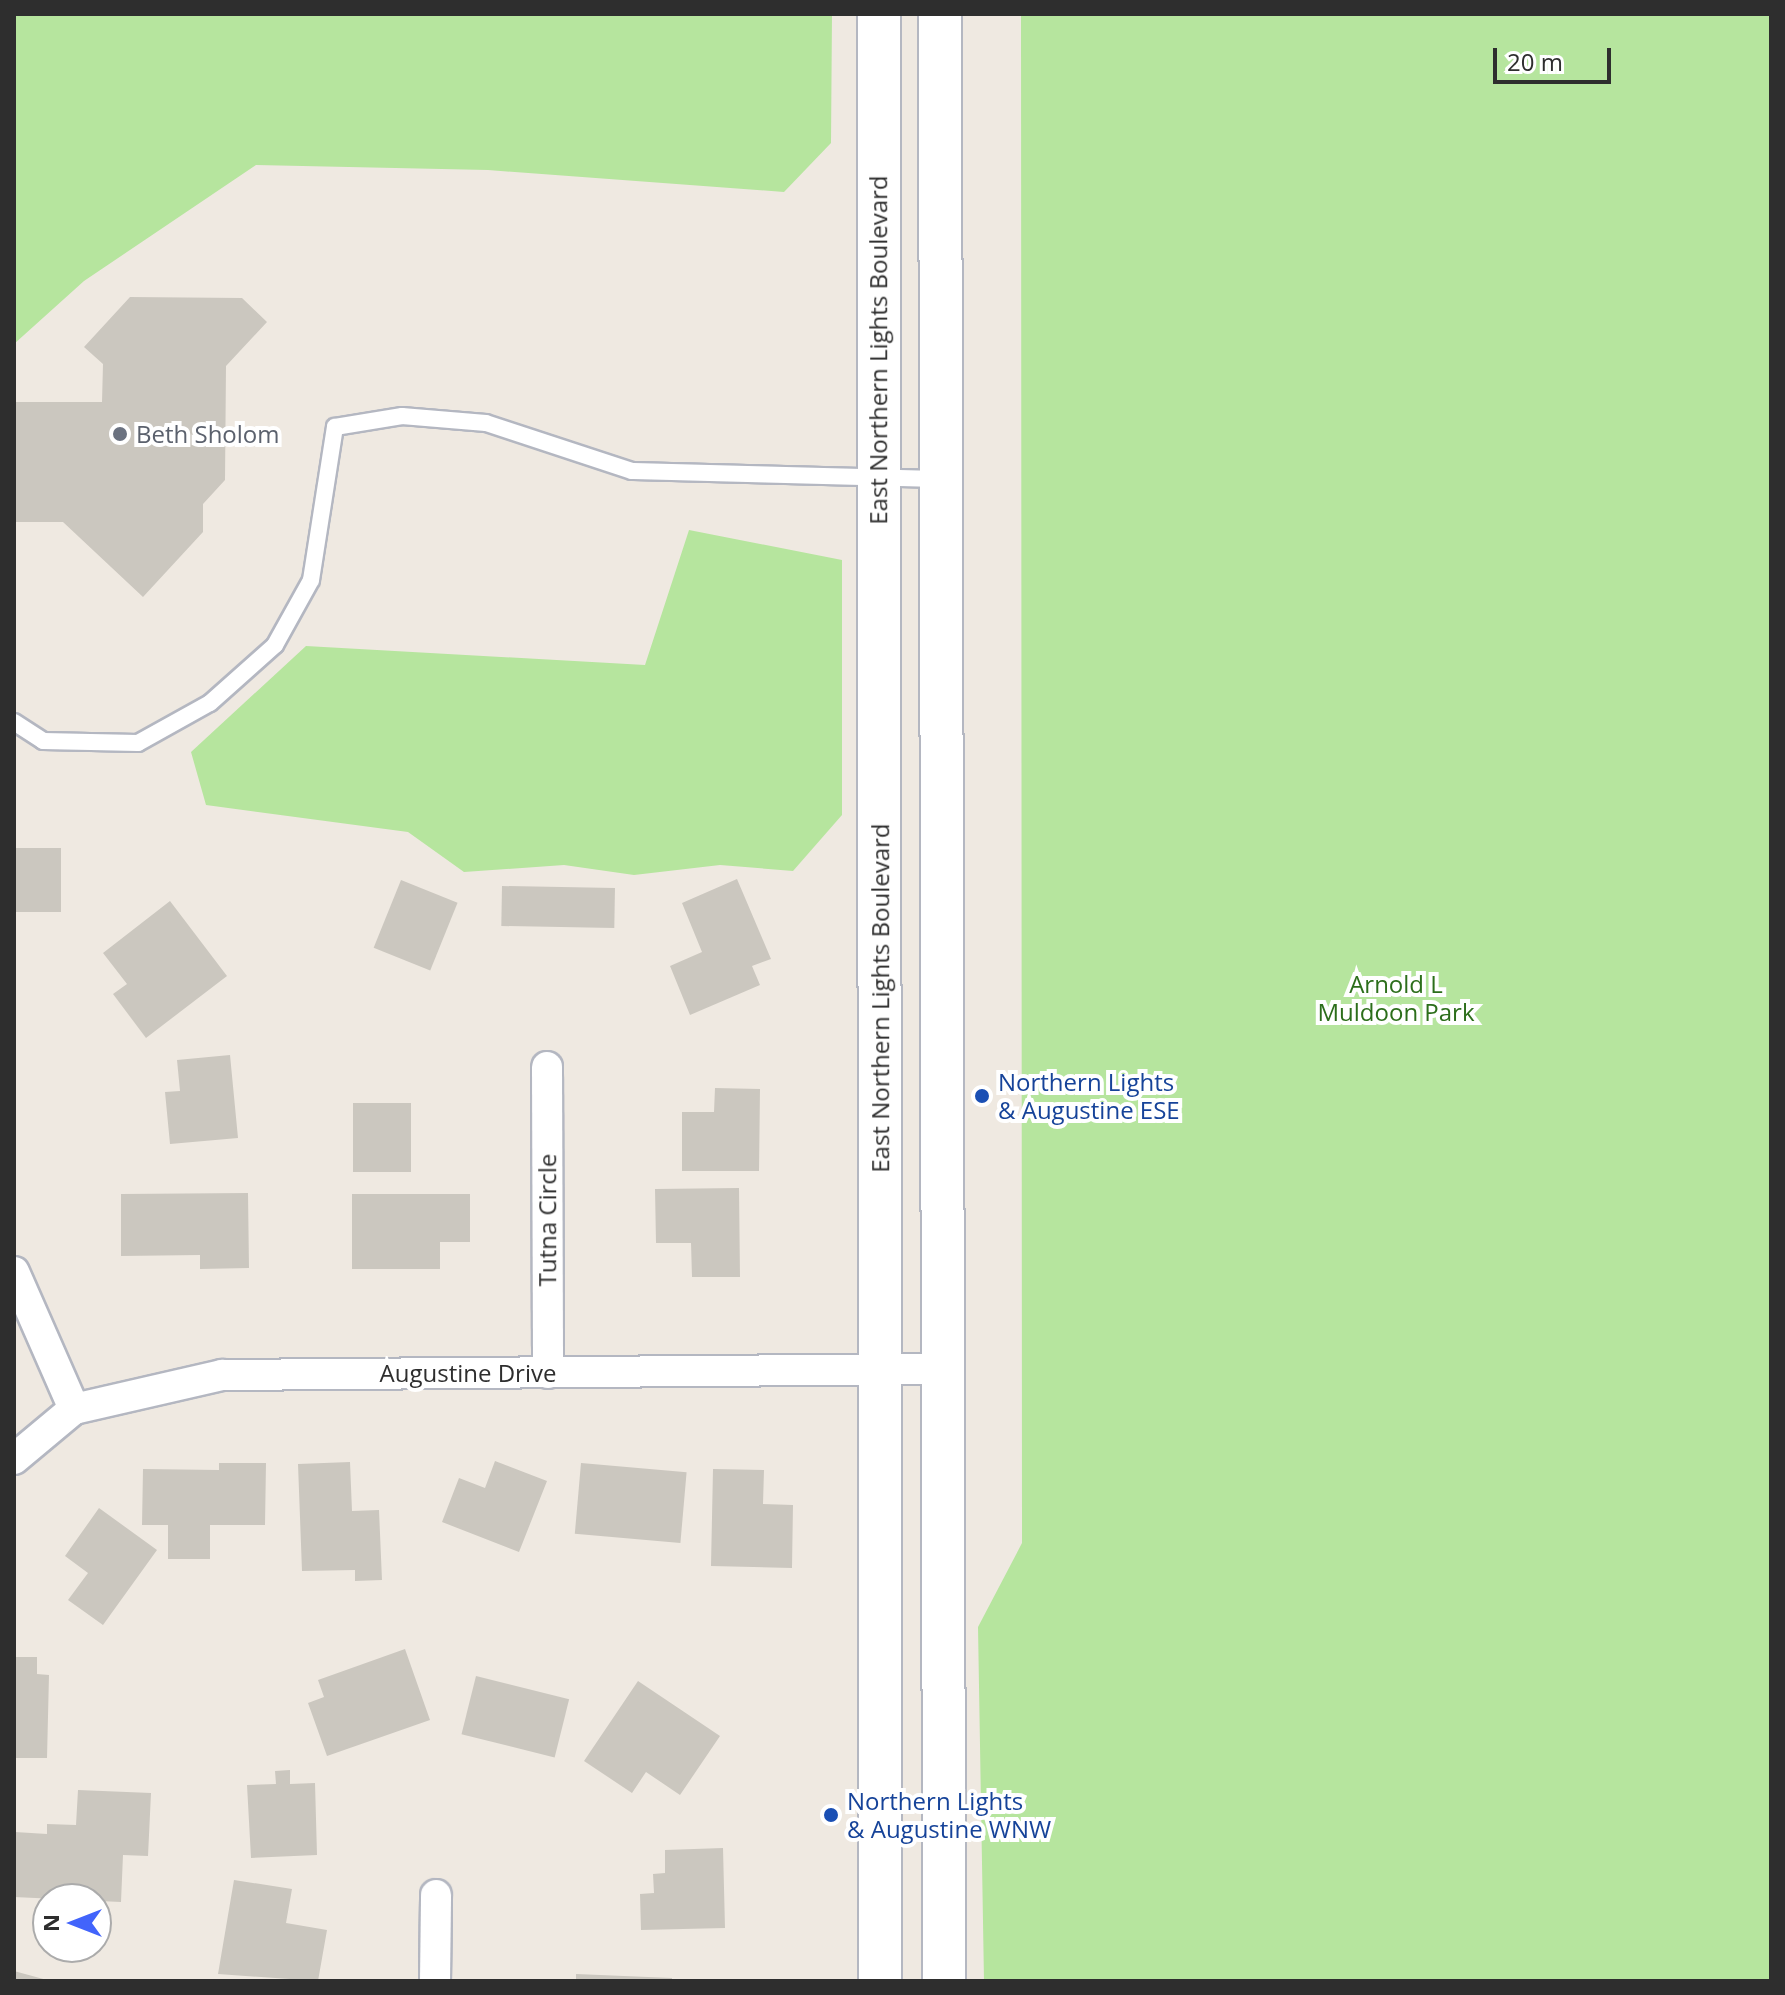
<!DOCTYPE html>
<style>
body{margin:0}
#map{position:relative;width:1785px;height:1995px;overflow:hidden;background:#efe9e1;font-family:"Open Sans",sans-serif}
div>[style]{position:absolute}
.green>*{inset:0;background:#b6e59e}
.building>*{inset:0;background:#cbc7bf;transform-origin:0 0}
.roads{filter:drop-shadow(2px 0 #b4b7c1) drop-shadow(-2px 0 #b4b7c1) drop-shadow(0 2px #b4b7c1) drop-shadow(0 -2px #b4b7c1)}
.lane>*{height:16px;margin:-8px;padding:0 8px;transform-origin:8px;border-radius:8px;background:#fff}
.street>*{height:30px;margin:-15px;padding:0 15px;transform-origin:15px;border-radius:15px;background:#fff}
.secondary>*{height:42px;margin:-21px;padding:0 21px;transform-origin:21px;border-radius:21px;background:#fff}
.dots>*{width:22px;height:22px;translate:-50% -50%;box-sizing:border-box;border:4px solid #fff;border-radius:50%}
span{translate:-50% -50%;white-space:nowrap;text-align:center;line-height:1.15;-webkit-text-stroke:8px #fff;paint-order:stroke}
.street-label{font-size:24px;color:#2e2e2e}
.worship-label{font-size:24px;color:#5b616d}
.left{translate:0 -50%;text-align:left}
.park-label{font-size:24px;color:#2c6e1b}
.transit-label{font-size:24px;color:#164399}
.frame{position:absolute;inset:0;border:16px solid #2e2e2e;pointer-events:none}
.north{position:absolute;left:32px;top:1883px;width:80px;height:80px;box-sizing:border-box;background:#fff;border:2px solid #ababab;border-radius:50%;rotate:270deg;font-size:22px;font-weight:700;line-height:32px;text-align:center;color:#2e2e2e}
.north::after{content:'';display:block;margin:auto;width:28px;height:36px;background:#4264fb;clip-path:polygon(50% 0,100% 100%,50% 72%,0 100%)}
.scale{position:absolute;left:1493px;top:48px;width:118px;height:36px;box-sizing:border-box;border:4px solid #2e2e2e;border-top:0;padding-left:10px;font-size:24px;line-height:28px;white-space:nowrap;color:#2e2e2e;-webkit-text-stroke:6px #fff;paint-order:stroke}
</style>
<div id="map">
<div class="green">
<i style="clip-path:polygon(14px 14px,832px 14px,831px 143px,784px 192px,488px 170px,256px 165px,84px 281px,14px 344px)"></i>
<i style="clip-path:polygon(1021px 14px,1771px 14px,1771px 1981px,984px 1981px,978px 1627px,1022px 1543px)"></i>
<i style="clip-path:polygon(689px 530px,842px 560px,842px 815px,793px 871px,720px 865px,634px 875px,564px 865px,464px 872px,408px 832px,206px 805px,191px 752px,306px 646px,645px 665px)"></i>
</div>
<div class="building">
<i style="clip-path:polygon(130px 297px,242px 298px,267px 322px,226px 366px,225px 480px,203px 504px,203px 532px,143px 597px,63px 522px,14px 522px,14px 402px,102px 402px,103px 364px,84px 347px)"></i>
<i style="left:14px;top:848px;width:47px;height:64px"></i>
<i style="clip-path:polygon(737px 879px,771px 959px,752px 966px,760px 985px,690px 1015px,670px 966px,702px 952px,682px 903px)"></i>
<i style="left:401px;top:880px;width:61px;height:73px;rotate:22deg"></i>
<i style="left:502px;top:886px;width:113px;height:40px;rotate:1deg"></i>
<i style="clip-path:polygon(170px 901px,227px 976px,146px 1038px,113px 994px,127px 984px,103px 953px)"></i>
<i style="clip-path:polygon(230px 1055px,238px 1138px,170px 1144px,165px 1092px,180px 1091px,177px 1060px)"></i>
<i style="clip-path:polygon(715px 1088px,760px 1089px,759px 1171px,682px 1171px,682px 1112px,714px 1112px)"></i>
<i style="left:353px;top:1103px;width:58px;height:69px"></i>
<i style="clip-path:polygon(739px 1188px,740px 1277px,692px 1277px,691px 1243px,656px 1243px,655px 1189px)"></i>
<i style="clip-path:polygon(248px 1193px,249px 1268px,200px 1269px,200px 1255px,121px 1256px,121px 1194px)"></i>
<i style="clip-path:polygon(352px 1194px,470px 1194px,470px 1242px,440px 1242px,440px 1269px,352px 1269px)"></i>
<i style="clip-path:polygon(495px 1461px,547px 1481px,519px 1552px,442px 1522px,459px 1478px,485px 1488px)"></i>
<i style="clip-path:polygon(350px 1462px,352px 1511px,379px 1510px,382px 1580px,355px 1581px,355px 1570px,302px 1571px,298px 1464px)"></i>
<i style="clip-path:polygon(219px 1463px,266px 1463px,265px 1525px,210px 1525px,210px 1559px,168px 1559px,168px 1525px,142px 1525px,143px 1469px,219px 1470px)"></i>
<i style="left:581px;top:1463px;width:106px;height:71px;rotate:5deg"></i>
<i style="clip-path:polygon(713px 1469px,764px 1470px,763px 1504px,793px 1505px,792px 1568px,711px 1566px)"></i>
<i style="clip-path:polygon(99px 1508px,157px 1550px,103px 1625px,68px 1600px,88px 1573px,65px 1556px)"></i>
<i style="clip-path:polygon(405px 1649px,430px 1720px,327px 1756px,308px 1703px,324px 1697px,318px 1680px)"></i>
<i style="clip-path:polygon(14px 1657px,37px 1657px,37px 1674px,49px 1675px,47px 1758px,14px 1758px)"></i>
<i style="left:476px;top:1676px;width:96px;height:60px;rotate:14deg"></i>
<i style="clip-path:polygon(638px 1681px,720px 1736px,680px 1795px,646px 1772px,632px 1793px,584px 1761px)"></i>
<i style="clip-path:polygon(290px 1770px,290px 1784px,315px 1783px,317px 1855px,251px 1858px,247px 1785px,276px 1784px,275px 1771px)"></i>
<i style="clip-path:polygon(78px 1790px,151px 1793px,148px 1856px,123px 1855px,121px 1902px,14px 1897px,15px 1832px,47px 1834px,47px 1824px,76px 1825px)"></i>
<i style="clip-path:polygon(723px 1848px,725px 1928px,641px 1930px,640px 1894px,654px 1893px,653px 1874px,665px 1873px,665px 1850px)"></i>
<i style="clip-path:polygon(234px 1880px,292px 1889px,286px 1923px,327px 1930px,318px 1981px,218px 1974px)"></i>
<i style="clip-path:polygon(14px 1971px,47px 1980px,47px 1981px,14px 1981px)"></i>
<i style="clip-path:polygon(576px 1974px,672px 1978px,672px 1981px,576px 1981px)"></i>
</div>
<div class="roads">
<div class="lane">
<i style="left:14px;top:722px;width:35px;rotate:33deg"></i>
<i style="left:43px;top:741px;width:95px;rotate:1.2deg"></i>
<i style="left:138px;top:743px;width:82px;rotate:-29.1deg"></i>
<i style="left:210px;top:703px;width:87px;rotate:-41.7deg"></i>
<i style="left:275px;top:645px;width:74px;rotate:-61deg"></i>
<i style="left:311px;top:580px;width:155px;rotate:-81.1deg"></i>
<i style="left:335px;top:427px;width:68px;rotate:-9.3deg"></i>
<i style="left:402px;top:416px;width:84px;rotate:4.8deg"></i>
<i style="left:486px;top:423px;width:154px;rotate:18.2deg"></i>
<i style="left:632px;top:471px;width:307px;rotate:1.5deg"></i>
</div>
<div class="street">
<i style="left:547px;top:1067px;width:306px;rotate:89.8deg"></i>
<i style="left:14px;top:1272px;width:150px;rotate:66.3deg"></i>
<i style="left:14px;top:1459px;width:78px;rotate:-39.8deg"></i>
<i style="left:74px;top:1409px;width:152px;rotate:-12.9deg"></i>
<i style="left:222px;top:1375px;width:721px;rotate:-0.48deg"></i>
<i style="left:435px;top:1981px;width:86px;rotate:-89.3deg"></i>
</div>
<div class="secondary">
<i style="left:879px;top:14px;width:1967px;rotate:89.97deg"></i>
<i style="left:940px;top:14px;width:1967px;rotate:89.88deg"></i>
</div>
</div>
<div class="dots">
<i style="left:120px;top:434px;background:#6b7280"></i>
<i style="left:982px;top:1096px;background:#1a4fb4"></i>
<i style="left:831px;top:1815px;background:#1a4fb4"></i>
</div>
<div class="street-label">
<span style="left:878px;top:350px;rotate:-90deg">East Northern Lights Boulevard</span>
<span style="left:880px;top:998px;rotate:-90deg">East Northern Lights Boulevard</span>
<span style="left:547px;top:1220px;rotate:-90deg">Tutna Circle</span>
<span style="left:468px;top:1373px">Augustine Drive</span>
</div>
<div class="worship-label">
<span class="left" style="left:136px;top:434px">Beth Sholom</span>
</div>
<div class="park-label">
<span style="left:1396px;top:998px">Arnold L<br>Muldoon Park</span>
</div>
<div class="transit-label">
<span class="left" style="left:998px;top:1096px">Northern Lights<br>&amp; Augustine ESE</span>
<span class="left" style="left:847px;top:1815px">Northern Lights<br>&amp; Augustine WNW</span>
</div>
<div class="frame"></div>
<div class="north">N</div>
<div class="scale">20 m</div>
</div>
